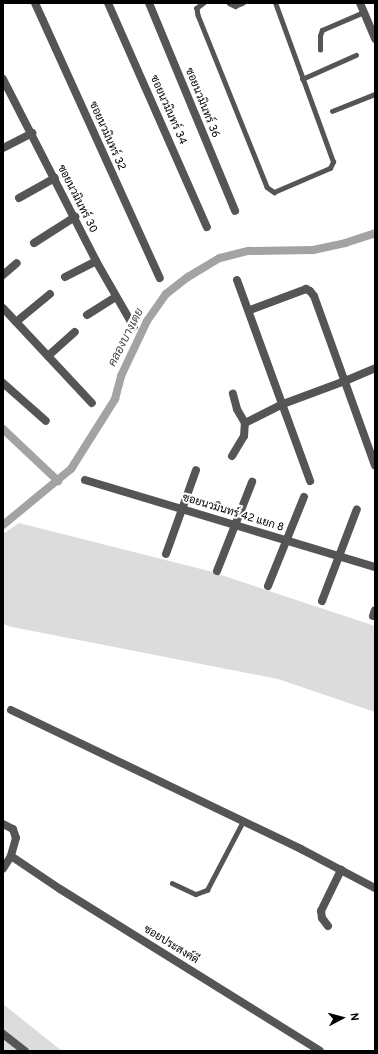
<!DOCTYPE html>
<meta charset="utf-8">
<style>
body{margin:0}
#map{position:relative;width:378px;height:1054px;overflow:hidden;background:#fff;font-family:Overpass,Sarabun,sans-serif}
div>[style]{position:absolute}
.green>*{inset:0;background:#dcdcdc}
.canal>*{height:8px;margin:-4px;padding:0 4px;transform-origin:4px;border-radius:4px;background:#a3a3a3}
.service>*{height:4.5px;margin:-2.25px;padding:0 2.25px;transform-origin:2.25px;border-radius:2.25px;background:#555}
.minor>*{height:8px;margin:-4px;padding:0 4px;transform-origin:4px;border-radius:4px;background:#555}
span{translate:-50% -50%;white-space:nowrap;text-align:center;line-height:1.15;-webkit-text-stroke:4px #fff;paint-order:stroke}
.street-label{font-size:11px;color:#000}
.water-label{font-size:12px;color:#444;font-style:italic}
.frame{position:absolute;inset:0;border:4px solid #000;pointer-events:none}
.north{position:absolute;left:322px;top:998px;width:40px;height:40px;-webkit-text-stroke:3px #fff;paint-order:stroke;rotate:84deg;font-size:11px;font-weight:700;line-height:16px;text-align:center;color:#000}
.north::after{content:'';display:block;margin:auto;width:14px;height:18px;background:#000;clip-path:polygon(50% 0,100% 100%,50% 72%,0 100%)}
</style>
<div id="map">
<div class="green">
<i style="clip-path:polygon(19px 523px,209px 571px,375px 626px,375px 712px,278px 679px,12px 627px,3px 624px,3px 534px)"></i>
<i style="clip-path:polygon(3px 1004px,62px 1051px,3px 1051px)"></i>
</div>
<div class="canal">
<i style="left:3px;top:429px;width:76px;rotate:43.4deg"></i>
<i style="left:3px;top:525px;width:88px;rotate:-39.5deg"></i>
<i style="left:71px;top:469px;width:83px;rotate:-57.8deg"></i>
<i style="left:115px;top:399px;width:24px;rotate:-75deg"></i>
<i style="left:121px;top:376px;width:61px;rotate:-64.7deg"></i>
<i style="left:147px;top:321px;width:33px;rotate:-55deg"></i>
<i style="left:166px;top:294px;width:28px;rotate:-38deg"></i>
<i style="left:188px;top:277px;width:37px;rotate:-31deg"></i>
<i style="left:220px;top:258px;width:30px;rotate:-14deg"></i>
<i style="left:249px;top:251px;width:64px;rotate:-0.9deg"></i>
<i style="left:313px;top:250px;width:33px;rotate:-12deg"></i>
<i style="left:345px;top:243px;width:32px;rotate:-18deg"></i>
</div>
<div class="service">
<i style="left:204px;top:3px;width:9px;rotate:144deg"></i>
<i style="left:197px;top:8px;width:7px;rotate:82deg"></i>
<i style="left:198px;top:15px;width:185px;rotate:68.1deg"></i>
<i style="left:267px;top:187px;width:9px;rotate:36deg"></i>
<i style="left:274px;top:192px;width:61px;rotate:-23.2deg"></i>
<i style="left:330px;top:168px;width:7px;rotate:-63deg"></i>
<i style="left:333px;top:162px;width:169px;rotate:-110deg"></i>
<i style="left:229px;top:3px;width:7px;rotate:27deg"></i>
<i style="left:235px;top:6px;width:8px;rotate:-23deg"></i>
<i style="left:320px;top:50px;width:14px;rotate:-90deg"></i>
<i style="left:320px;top:36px;width:6px;rotate:-72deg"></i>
<i style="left:322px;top:30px;width:46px;rotate:-23.2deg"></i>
<i style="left:302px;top:79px;width:59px;rotate:-24deg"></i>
<i style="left:332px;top:111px;width:46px;rotate:-21.6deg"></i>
<i style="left:172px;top:883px;width:26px;rotate:25deg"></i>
<i style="left:196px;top:894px;width:12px;rotate:-20deg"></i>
<i style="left:207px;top:890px;width:78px;rotate:-62.4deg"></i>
</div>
<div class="minor">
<i style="left:35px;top:3px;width:302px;rotate:65.6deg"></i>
<i style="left:108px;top:3px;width:245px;rotate:66.2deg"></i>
<i style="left:149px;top:3px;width:225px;rotate:67.5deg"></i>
<i style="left:360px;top:3px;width:39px;rotate:67deg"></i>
<i style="left:3px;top:79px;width:204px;rotate:62.9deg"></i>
<i style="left:96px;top:261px;width:76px;rotate:60.1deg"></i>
<i style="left:3px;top:148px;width:33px;rotate:-27deg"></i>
<i style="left:19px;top:198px;width:41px;rotate:-29.1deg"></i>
<i style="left:34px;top:243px;width:49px;rotate:-32.4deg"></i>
<i style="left:3px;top:275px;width:18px;rotate:-41deg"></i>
<i style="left:65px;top:277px;width:35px;rotate:-27deg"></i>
<i style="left:237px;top:280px;width:214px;rotate:70deg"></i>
<i style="left:3px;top:308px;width:130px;rotate:46.9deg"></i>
<i style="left:250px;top:310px;width:60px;rotate:-20.6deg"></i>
<i style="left:306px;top:289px;width:4px;rotate:27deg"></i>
<i style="left:310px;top:291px;width:6px;rotate:51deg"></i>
<i style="left:314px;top:296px;width:180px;rotate:70.2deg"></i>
<i style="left:87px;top:315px;width:34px;rotate:-32deg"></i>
<i style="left:16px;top:322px;width:44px;rotate:-39.5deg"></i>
<i style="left:48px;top:356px;width:36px;rotate:-42deg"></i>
<i style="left:3px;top:383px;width:57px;rotate:41.5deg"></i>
<i style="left:245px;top:423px;width:42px;rotate:-26.6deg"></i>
<i style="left:283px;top:404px;width:66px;rotate:-20.4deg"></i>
<i style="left:345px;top:381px;width:33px;rotate:-23deg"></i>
<i style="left:232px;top:456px;width:23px;rotate:-59deg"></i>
<i style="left:244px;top:436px;width:13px;rotate:-86deg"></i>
<i style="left:245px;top:423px;width:16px;rotate:-120deg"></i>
<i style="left:237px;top:409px;width:16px;rotate:-105deg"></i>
<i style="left:85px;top:480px;width:303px;rotate:16.7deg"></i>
<i style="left:166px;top:554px;width:89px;rotate:-70.3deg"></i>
<i style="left:217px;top:571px;width:96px;rotate:-68.5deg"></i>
<i style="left:268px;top:586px;width:96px;rotate:-68deg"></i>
<i style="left:322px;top:601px;width:98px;rotate:-69.2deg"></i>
<i style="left:373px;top:616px;width:6px;rotate:-72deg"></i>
<i style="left:11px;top:710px;width:322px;rotate:25.6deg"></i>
<i style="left:301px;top:849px;width:84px;rotate:27.8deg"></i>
<i style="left:3px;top:824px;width:11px;rotate:27deg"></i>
<i style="left:13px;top:829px;width:9px;rotate:72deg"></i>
<i style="left:16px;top:838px;width:19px;rotate:106deg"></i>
<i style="left:11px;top:856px;width:15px;rotate:122deg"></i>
<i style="left:11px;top:856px;width:59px;rotate:34deg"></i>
<i style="left:60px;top:889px;width:306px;rotate:31.9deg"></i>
<i style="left:328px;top:926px;width:10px;rotate:-127deg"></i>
<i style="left:322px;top:918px;width:7px;rotate:-98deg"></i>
<i style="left:321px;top:911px;width:46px;rotate:-64deg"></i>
<i style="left:3px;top:1034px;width:28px;rotate:38deg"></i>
</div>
<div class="street-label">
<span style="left:202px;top:103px;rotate:68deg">ซอยนวมินทร์ 36</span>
<span style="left:168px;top:110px;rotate:66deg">ซอยนวมินทร์ 34</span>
<span style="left:107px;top:136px;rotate:66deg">ซอยนวมินทร์ 32</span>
<span style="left:77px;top:199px;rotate:63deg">ซอยนวมินทร์ 30</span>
<span style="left:233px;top:513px;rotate:17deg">ซอยนวมินทร์ 42 แยก 8</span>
<span style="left:171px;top:945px;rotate:32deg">ซอยประสงค์ดี</span>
</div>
<div class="water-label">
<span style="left:127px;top:338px;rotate:-63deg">คลองบางเตย</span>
</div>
<div class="frame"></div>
<div class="north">N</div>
</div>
